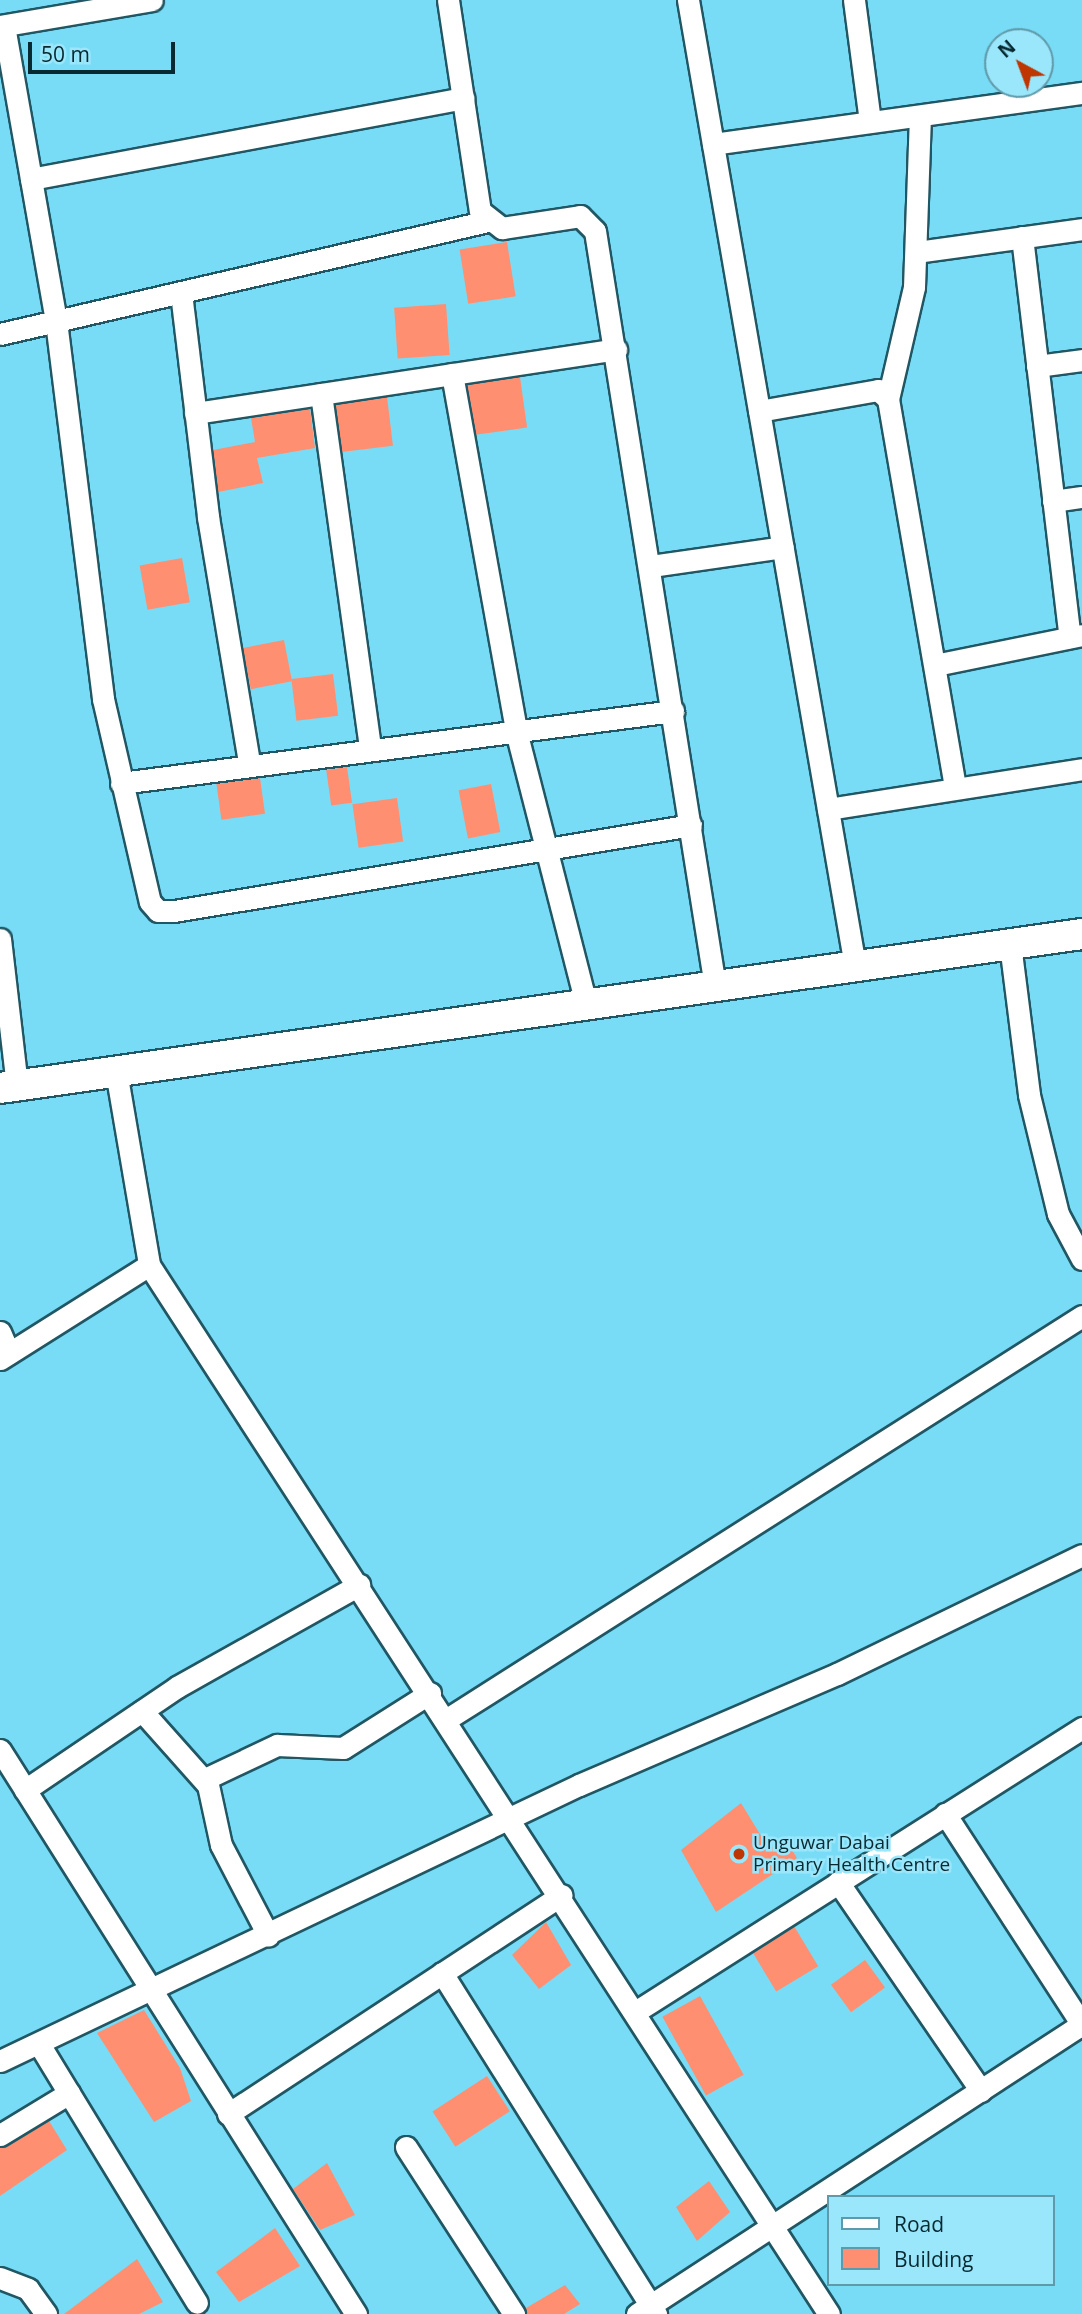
<!DOCTYPE html>
<style>
body{margin:0}
#map{position:relative;width:1082px;height:2314px;overflow:hidden;background:#78dcf6;font-family:"Open Sans",sans-serif}
div>[style]{position:absolute}
.building>*{inset:0;background:#ff8f70;transform-origin:0 0}
.roads{filter:drop-shadow(2px 0 #215764) drop-shadow(-2px 0 #215764) drop-shadow(0 2px #215764) drop-shadow(0 -2px #215764)}
.street>*{height:21px;margin:-10.5px;padding:0 10.5px;transform-origin:10.5px;border-radius:10.5px;background:#fff}
.secondary>*{height:30px;margin:-15px;padding:0 15px;transform-origin:15px;border-radius:15px;background:#fff}
.dots>*{width:19px;height:19px;translate:-50% -50%;box-sizing:border-box;border:4px solid #9ae6fb;border-radius:50%}
span{translate:-50% -50%;white-space:nowrap;text-align:center;line-height:1.15;-webkit-text-stroke:5px #9ae6fb;paint-order:stroke}
.poi-label{font-size:19px;color:#072931}
.left{translate:0 -50%;text-align:left}
.legend{position:absolute;left:827px;top:2195px;width:228px;height:91px;box-sizing:border-box;background:#9ae6fb;border:2px solid #5f9aaa;margin:0;padding:9px 12px;list-style:none;font-size:21px;color:#072931}
.legend li{display:flex;align-items:center;gap:14px;height:35px}
.legend b{width:35px;border:2px solid #5f9aaa}
.north{position:absolute;left:984px;top:28px;width:70px;height:70px;box-sizing:border-box;background:#9ae6fb;border:2px solid #5f9aaa;border-radius:50%;rotate:319deg;font-size:19px;font-weight:700;line-height:28px;text-align:center;color:#072931}
.north::after{content:'';display:block;margin:auto;width:24px;height:32px;background:#be3601;clip-path:polygon(50% 0,100% 100%,50% 72%,0 100%)}
.scale{position:absolute;left:28px;top:42px;width:147px;height:32px;box-sizing:border-box;border:4px solid #072931;border-top:0;padding-left:9px;font-size:21px;line-height:24px;white-space:nowrap;color:#072931;-webkit-text-stroke:5px #9ae6fb;paint-order:stroke}
</style>
<div id="map">
<div class="building">
<i style="left:507px;top:242px;width:55px;height:48px;rotate:81deg"></i>
<i style="left:446px;top:304px;width:51px;height:52px;rotate:86deg"></i>
<i style="left:520px;top:377px;width:51px;height:54px;rotate:82deg"></i>
<i style="left:387px;top:397px;width:49px;height:52px;rotate:83deg"></i>
<i style="clip-path:polygon(310px 409px,315px 448px,257px 458px,263px 483px,218px 492px,213px 450px,255px 442px,251px 418px)"></i>
<i style="left:182px;top:558px;width:45px;height:43px;rotate:80deg"></i>
<i style="left:284px;top:640px;width:42px;height:42px;rotate:79deg"></i>
<i style="left:333px;top:674px;width:42px;height:42px;rotate:83deg"></i>
<i style="left:347px;top:767px;width:36px;height:21px;rotate:82deg"></i>
<i style="left:260px;top:778px;width:36px;height:44px;rotate:82deg"></i>
<i style="left:491px;top:784px;width:49px;height:33px;rotate:79deg"></i>
<i style="left:397px;top:798px;width:44px;height:45px;rotate:82deg"></i>
<i style="clip-path:polygon(741px 1803px,769px 1849px,785px 1839px,797px 1858px,716px 1912px,681px 1850px)"></i>
<i style="clip-path:polygon(546px 1922px,571px 1965px,539px 1989px,512px 1955px)"></i>
<i style="left:794px;top:1926px;width:47px;height:49px;rotate:59deg"></i>
<i style="left:865px;top:1960px;width:34px;height:42px;rotate:54deg"></i>
<i style="left:700px;top:1996px;width:90px;height:43px;rotate:61deg"></i>
<i style="clip-path:polygon(144px 2010px,180px 2068px,191px 2101px,154px 2122px,97px 2033px)"></i>
<i style="left:487px;top:2076px;width:42px;height:65px;rotate:57deg"></i>
<i style="clip-path:polygon(49px 2121px,67px 2150px,0 2196px,0 2148px)"></i>
<i style="clip-path:polygon(327px 2163px,355px 2215px,320px 2230px,293px 2189px)"></i>
<i style="clip-path:polygon(709px 2181px,730px 2212px,697px 2241px,676px 2207px)"></i>
<i style="clip-path:polygon(275px 2228px,300px 2266px,239px 2302px,216px 2272px)"></i>
<i style="clip-path:polygon(137px 2259px,163px 2302px,139px 2314px,64px 2314px)"></i>
<i style="clip-path:polygon(565px 2285px,580px 2304px,564px 2314px,527px 2314px,526px 2308px)"></i>
</div>
<div class="roads">
<div class="street">
<i style="left:448px;top:0;width:213px;rotate:81.4deg"></i>
<i style="left:480px;top:211px;width:28px;rotate:38deg"></i>
<i style="left:502px;top:228px;width:79px;rotate:-8.7deg"></i>
<i style="left:580px;top:216px;width:21px;rotate:45deg"></i>
<i style="left:595px;top:231px;width:764px;rotate:80.97deg"></i>
<i style="left:688px;top:0;width:980px;rotate:80.19deg"></i>
<i style="left:854px;top:0;width:123px;rotate:82.5deg"></i>
<i style="left:0;top:26px;width:154px;rotate:-9.7deg"></i>
<i style="left:4px;top:26px;width:300px;rotate:80deg"></i>
<i style="left:56px;top:321px;width:381px;rotate:82.9deg"></i>
<i style="left:103px;top:699px;width:208px;rotate:77deg"></i>
<i style="left:150px;top:902px;width:12px;rotate:48deg"></i>
<i style="left:158px;top:911px;width:16px"></i>
<i style="left:174px;top:911px;width:524px;rotate:-9.44deg"></i>
<i style="left:713px;top:144px;width:373px;rotate:-7.9deg"></i>
<i style="left:31px;top:179px;width:440px;rotate:-10.6deg"></i>
<i style="left:1022px;top:237px;width:403px;rotate:83.2deg"></i>
<i style="left:917px;top:252px;width:167px;rotate:-7.9deg"></i>
<i style="left:181px;top:293px;width:226px;rotate:83.1deg"></i>
<i style="left:208px;top:517px;width:249px;rotate:80.5deg"></i>
<i style="left:0;top:334px;width:501px;rotate:-13.04deg"></i>
<i style="left:1037px;top:366px;width:45px;rotate:-7.6deg"></i>
<i style="left:452px;top:374px;width:363px;rotate:79.8deg"></i>
<i style="left:516px;top:731px;width:282px;rotate:75.6deg"></i>
<i style="left:321px;top:394px;width:355px;rotate:82.1deg"></i>
<i style="left:888px;top:399px;width:115px;rotate:-76.9deg"></i>
<i style="left:914px;top:287px;width:171px;rotate:-88deg"></i>
<i style="left:759px;top:411px;width:121px;rotate:-10deg"></i>
<i style="left:878px;top:390px;width:13px;rotate:42deg"></i>
<i style="left:888px;top:399px;width:395px;rotate:80.2deg"></i>
<i style="left:195px;top:413px;width:426px;rotate:-8.6deg"></i>
<i style="left:1053px;top:501px;width:29px;rotate:-8deg"></i>
<i style="left:651px;top:566px;width:133px;rotate:-8.2deg"></i>
<i style="left:935px;top:665px;width:150px;rotate:-11.5deg"></i>
<i style="left:121px;top:783px;width:557px;rotate:-7.43deg"></i>
<i style="left:828px;top:809px;width:257px;rotate:-8.9deg"></i>
<i style="left:0;top:939px;width:147px;rotate:83.4deg"></i>
<i style="left:1010px;top:944px;width:152px;rotate:82.8deg"></i>
<i style="left:1029px;top:1095px;width:122px;rotate:76.3deg"></i>
<i style="left:1058px;top:1214px;width:51px;rotate:61.9deg"></i>
<i style="left:116px;top:1071px;width:197px;rotate:80.3deg"></i>
<i style="left:149px;top:1265px;width:1250px;rotate:57.05deg"></i>
<i style="left:0;top:1332px;width:23px;rotate:67deg"></i>
<i style="left:0;top:1359px;width:176px;rotate:-32.2deg"></i>
<i style="left:142px;top:1711px;width:99px;rotate:48.3deg"></i>
<i style="left:208px;top:1785px;width:61px;rotate:77.8deg"></i>
<i style="left:221px;top:1845px;width:102px;rotate:62.4deg"></i>
<i style="left:447px;top:1719px;width:752px;rotate:-32.4deg"></i>
<i style="left:0;top:1750px;width:667px;rotate:57.74deg"></i>
<i style="left:205px;top:1779px;width:80px;rotate:-25.3deg"></i>
<i style="left:277px;top:1745px;width:66px;rotate:2.6deg"></i>
<i style="left:343px;top:1748px;width:103px;rotate:-32.3deg"></i>
<i style="left:25px;top:1790px;width:184px;rotate:-34.1deg"></i>
<i style="left:177px;top:1687px;width:209px;rotate:-29.3deg"></i>
<i style="left:838px;top:1882px;width:253px;rotate:55.6deg"></i>
<i style="left:442px;top:1973px;width:403px;rotate:57.9deg"></i>
<i style="left:635px;top:2012px;width:530px;rotate:-32.43deg"></i>
<i style="left:39px;top:2044px;width:303px;rotate:58.6deg"></i>
<i style="left:0;top:2061px;width:641px;rotate:-25.49deg"></i>
<i style="left:579px;top:1785px;width:281px;rotate:-23.3deg"></i>
<i style="left:837px;top:1674px;width:272px;rotate:-25.9deg"></i>
<i style="left:228px;top:2114px;width:399px;rotate:-33.3deg"></i>
<i style="left:0;top:2135px;width:81px;rotate:-31.3deg"></i>
<i style="left:406px;top:2147px;width:199px;rotate:57.1deg"></i>
<i style="left:0;top:2278px;width:30px;rotate:21deg"></i>
<i style="left:28px;top:2289px;width:31px;rotate:54deg"></i>
<i style="left:637px;top:2314px;width:524px;rotate:-33.08deg"></i>
<i style="left:1076px;top:2028px;width:9px;rotate:-69deg"></i>
<i style="left:1079px;top:2020px;width:246px;rotate:-123deg"></i>
</div>
<div class="secondary">
<i style="left:0;top:1088px;width:1093px;rotate:-8.1deg"></i>
</div>
</div>
<div class="dots">
<i style="left:739px;top:1854px;background:#be3601"></i>
</div>
<div class="poi-label">
<span class="left" style="left:753px;top:1854px">Unguwar Dabai<br>Primary Health Centre</span>
</div>
<ul class="legend">
<li><b style="height:9px;background:#fff"></b>Road</li>
<li><b style="height:19px;background:#ff8f70"></b>Building</li>
</ul>
<div class="north">N</div>
<div class="scale">50 m</div>
</div>
